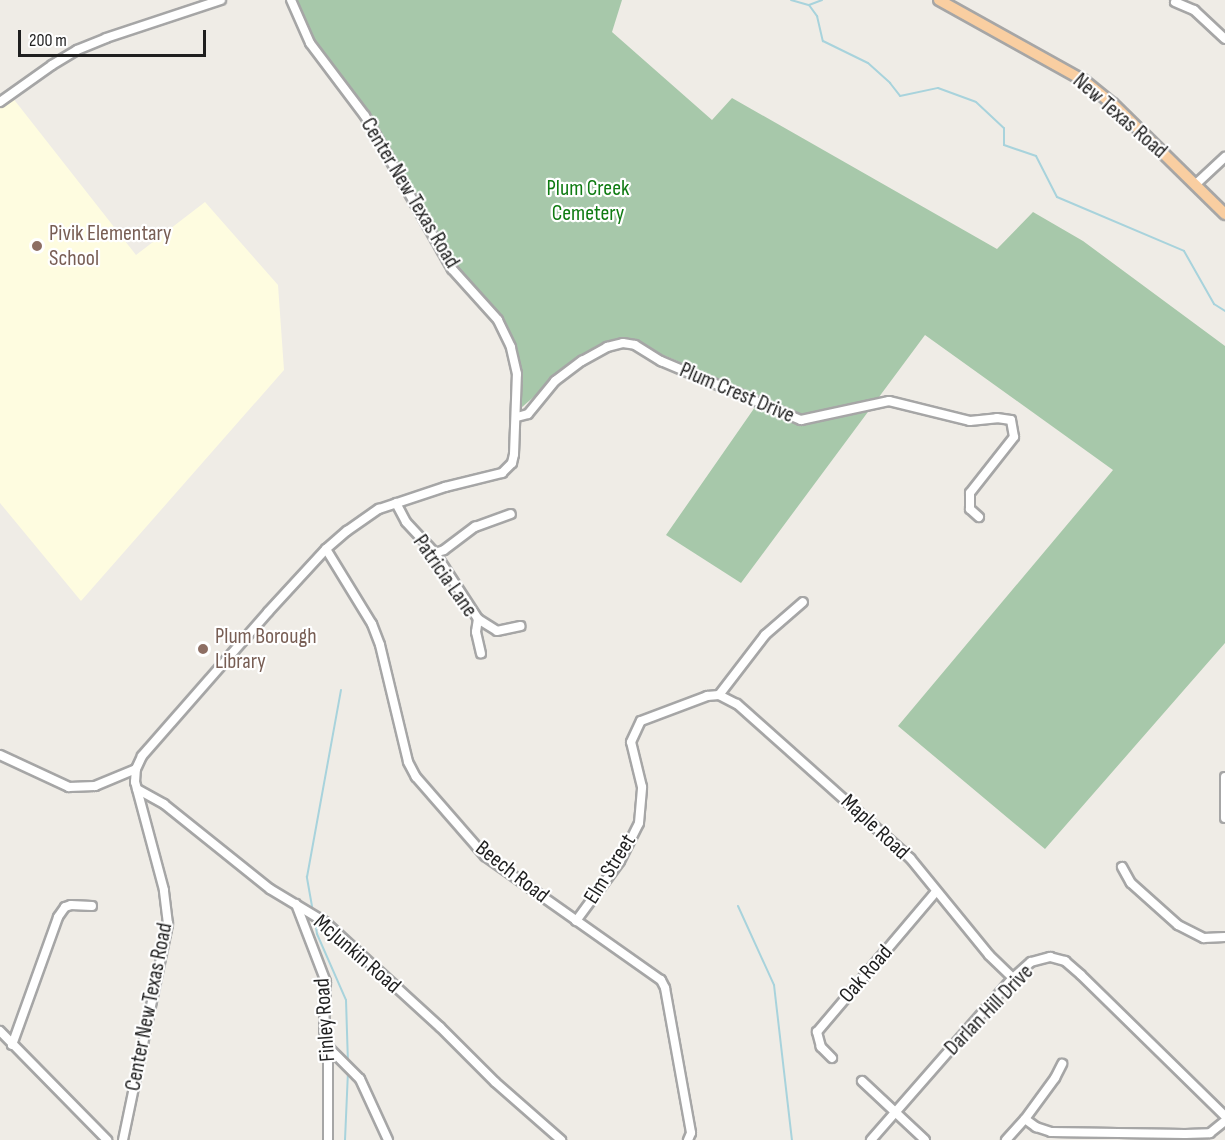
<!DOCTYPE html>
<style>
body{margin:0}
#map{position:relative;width:1225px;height:1140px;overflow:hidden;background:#efece6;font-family:"Sofia Sans Condensed",sans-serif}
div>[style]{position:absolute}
.education>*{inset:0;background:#fefce0}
.cemetery>*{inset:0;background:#a7c8aa}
.stream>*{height:2px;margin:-1px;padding:0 1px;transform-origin:1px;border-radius:1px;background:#a8d3dc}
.roads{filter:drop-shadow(2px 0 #a6a6a6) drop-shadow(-2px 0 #a6a6a6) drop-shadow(0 2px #a6a6a6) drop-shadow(0 -2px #a6a6a6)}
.minor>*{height:8px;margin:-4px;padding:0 4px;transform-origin:4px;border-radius:4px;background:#fff}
.major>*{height:10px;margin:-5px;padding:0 5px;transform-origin:5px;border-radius:5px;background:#f9cea1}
.dots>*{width:16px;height:16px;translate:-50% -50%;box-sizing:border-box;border:3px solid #fff;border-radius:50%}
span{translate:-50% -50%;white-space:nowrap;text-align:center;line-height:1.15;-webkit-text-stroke:4.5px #fff;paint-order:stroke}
.street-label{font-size:22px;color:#1f1f1f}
.park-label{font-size:22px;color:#0f7b12}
.education-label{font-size:22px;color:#785e54}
.left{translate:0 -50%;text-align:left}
.scale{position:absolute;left:18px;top:30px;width:188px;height:27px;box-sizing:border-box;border:3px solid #1f1f1f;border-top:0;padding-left:8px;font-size:18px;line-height:21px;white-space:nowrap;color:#1f1f1f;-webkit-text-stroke:4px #fff;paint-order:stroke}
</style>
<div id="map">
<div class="education">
<i style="clip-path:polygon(12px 97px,136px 255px,205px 202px,278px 285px,284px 370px,81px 601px,0 503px,0 105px)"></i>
</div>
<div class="cemetery">
<i style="clip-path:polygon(295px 0,622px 0,612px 32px,712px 120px,732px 98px,997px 249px,1033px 212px,1083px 241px,1225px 346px,1225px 643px,1045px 849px,898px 726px,1113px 470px,925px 335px,741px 583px,666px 535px,762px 397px,628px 340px,615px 340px,605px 344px,561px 373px,521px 408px,522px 379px,518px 353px,507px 326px,488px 300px,456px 266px,376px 126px,316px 42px)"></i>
</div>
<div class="stream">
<i style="left:791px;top:0;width:19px;rotate:16deg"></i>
<i style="left:809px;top:5px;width:14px;rotate:-21deg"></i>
<i style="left:809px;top:5px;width:14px;rotate:54deg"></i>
<i style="left:817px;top:16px;width:26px;rotate:77deg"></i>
<i style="left:823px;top:41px;width:50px;rotate:26.1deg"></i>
<i style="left:868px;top:63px;width:30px;rotate:42deg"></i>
<i style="left:890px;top:83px;width:16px;rotate:52deg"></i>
<i style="left:900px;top:96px;width:39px;rotate:-12deg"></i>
<i style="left:938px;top:88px;width:40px;rotate:20.2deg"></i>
<i style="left:976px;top:102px;width:38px;rotate:43deg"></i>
<i style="left:1004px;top:128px;width:17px;rotate:90deg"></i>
<i style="left:1004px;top:145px;width:34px;rotate:19deg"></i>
<i style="left:1036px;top:156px;width:46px;rotate:62.9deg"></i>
<i style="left:1057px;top:197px;width:138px;rotate:23deg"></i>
<i style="left:1184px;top:251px;width:61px;rotate:60.5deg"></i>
<i style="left:1214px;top:304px;width:13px;rotate:32deg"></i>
<i style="left:738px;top:906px;width:87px;rotate:65.5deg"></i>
<i style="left:774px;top:985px;width:156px;rotate:83.4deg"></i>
<i style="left:313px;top:912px;width:36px;rotate:-100deg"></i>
<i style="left:307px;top:877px;width:190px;rotate:-79.7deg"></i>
<i style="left:315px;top:920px;width:14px;rotate:82deg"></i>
<i style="left:317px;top:934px;width:72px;rotate:66.3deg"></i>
<i style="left:346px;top:1000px;width:64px;rotate:88.2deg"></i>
<i style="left:345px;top:1140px;width:70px;rotate:-87.5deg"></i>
</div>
<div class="roads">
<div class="minor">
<i style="left:1175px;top:2px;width:21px;rotate:23deg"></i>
<i style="left:1194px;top:10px;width:42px;rotate:43.1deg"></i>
<i style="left:0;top:102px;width:64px;rotate:-35.4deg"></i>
<i style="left:52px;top:65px;width:29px;rotate:-31deg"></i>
<i style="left:77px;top:50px;width:31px;rotate:-22deg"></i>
<i style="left:106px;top:38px;width:121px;rotate:-18.3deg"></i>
<i style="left:1196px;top:184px;width:40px;rotate:-43deg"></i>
<i style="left:517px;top:417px;width:11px;rotate:-15deg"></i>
<i style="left:528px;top:414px;width:43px;rotate:-50.7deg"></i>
<i style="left:555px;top:381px;width:34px;rotate:-37deg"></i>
<i style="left:582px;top:361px;width:29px;rotate:-29deg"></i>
<i style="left:607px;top:347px;width:16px;rotate:-14deg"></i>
<i style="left:623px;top:343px;width:12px;rotate:9deg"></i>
<i style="left:635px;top:345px;width:31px;rotate:32deg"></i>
<i style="left:661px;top:361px;width:152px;rotate:22.9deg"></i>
<i style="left:801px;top:420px;width:90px;rotate:-12.2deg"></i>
<i style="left:889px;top:401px;width:83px;rotate:13.9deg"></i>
<i style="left:970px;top:421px;width:27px;rotate:-6deg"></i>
<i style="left:997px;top:418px;width:14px;rotate:8deg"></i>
<i style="left:1011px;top:420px;width:17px;rotate:80deg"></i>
<i style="left:1014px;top:437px;width:71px;rotate:128.2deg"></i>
<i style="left:970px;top:493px;width:16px;rotate:90deg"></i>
<i style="left:970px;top:509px;width:12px;rotate:42deg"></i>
<i style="left:396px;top:503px;width:21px;rotate:62deg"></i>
<i style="left:406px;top:522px;width:42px;rotate:46.9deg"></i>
<i style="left:435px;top:553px;width:79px;rotate:56.9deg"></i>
<i style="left:478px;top:619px;width:13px;rotate:99deg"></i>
<i style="left:476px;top:632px;width:22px;rotate:77deg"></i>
<i style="left:326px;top:549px;width:88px;rotate:58.5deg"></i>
<i style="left:372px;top:624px;width:22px;rotate:69deg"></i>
<i style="left:380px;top:645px;width:120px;rotate:76.5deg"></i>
<i style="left:408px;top:762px;width:17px;rotate:62deg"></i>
<i style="left:416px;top:777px;width:105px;rotate:48.9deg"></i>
<i style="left:485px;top:856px;width:215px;rotate:35.2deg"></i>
<i style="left:661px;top:980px;width:9px;rotate:63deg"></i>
<i style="left:665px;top:988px;width:147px;rotate:79.8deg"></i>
<i style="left:691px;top:1133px;width:8px;rotate:113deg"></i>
<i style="left:435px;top:553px;width:9px;rotate:-18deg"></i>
<i style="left:444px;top:550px;width:39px;rotate:-37deg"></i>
<i style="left:475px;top:527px;width:38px;rotate:-20deg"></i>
<i style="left:478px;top:619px;width:22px;rotate:32deg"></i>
<i style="left:497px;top:631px;width:24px;rotate:-12deg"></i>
<i style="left:719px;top:695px;width:76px;rotate:-52.5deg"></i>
<i style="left:765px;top:635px;width:50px;rotate:-41deg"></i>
<i style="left:0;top:755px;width:76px;rotate:24.9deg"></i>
<i style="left:69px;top:787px;width:26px;rotate:-2deg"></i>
<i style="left:95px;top:786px;width:44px;rotate:-22.5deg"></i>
<i style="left:1225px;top:777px;width:41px;rotate:90deg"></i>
<i style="left:137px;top:789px;width:31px;rotate:29deg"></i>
<i style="left:164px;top:804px;width:136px;rotate:38.7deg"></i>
<i style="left:270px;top:889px;width:64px;rotate:31deg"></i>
<i style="left:325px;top:922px;width:156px;rotate:42.4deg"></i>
<i style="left:440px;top:1027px;width:78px;rotate:45deg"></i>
<i style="left:495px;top:1082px;width:88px;rotate:41.3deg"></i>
<i style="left:1122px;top:867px;width:18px;rotate:61deg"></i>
<i style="left:1131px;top:883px;width:63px;rotate:41.8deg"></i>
<i style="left:1178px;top:925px;width:29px;rotate:27deg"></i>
<i style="left:1204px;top:938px;width:21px;rotate:-3deg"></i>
<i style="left:296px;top:904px;width:84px;rotate:69deg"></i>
<i style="left:326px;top:982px;width:48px;rotate:92.4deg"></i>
<i style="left:324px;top:1030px;width:17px;rotate:77deg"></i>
<i style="left:328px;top:1047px;width:93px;rotate:90deg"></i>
<i style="left:576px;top:921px;width:74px;rotate:-53.7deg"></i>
<i style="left:620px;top:861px;width:42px;rotate:-63.4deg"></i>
<i style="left:639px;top:823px;width:36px;rotate:-85deg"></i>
<i style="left:642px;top:787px;width:46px;rotate:-103.7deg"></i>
<i style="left:631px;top:742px;width:23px;rotate:-65deg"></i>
<i style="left:641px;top:721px;width:71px;rotate:-20.7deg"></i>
<i style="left:707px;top:696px;width:12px;rotate:-5deg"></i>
<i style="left:719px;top:695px;width:20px;rotate:27deg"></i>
<i style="left:737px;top:704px;width:232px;rotate:41.7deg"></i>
<i style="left:910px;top:858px;width:125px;rotate:50.8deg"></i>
<i style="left:989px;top:955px;width:33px;rotate:44deg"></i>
<i style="left:0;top:1031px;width:153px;rotate:45.5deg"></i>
<i style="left:12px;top:1045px;width:136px;rotate:-70.2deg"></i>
<i style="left:58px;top:917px;width:12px;rotate:-55deg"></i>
<i style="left:65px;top:907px;width:6px;rotate:-18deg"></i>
<i style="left:71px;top:905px;width:21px;rotate:3deg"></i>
<i style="left:328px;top:1047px;width:45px;rotate:45deg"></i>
<i style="left:360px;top:1079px;width:67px;rotate:65.3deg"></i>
<i style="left:832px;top:1058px;width:16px;rotate:-135deg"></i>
<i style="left:821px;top:1047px;width:16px;rotate:-105deg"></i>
<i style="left:817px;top:1032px;width:182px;rotate:-49.7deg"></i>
<i style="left:862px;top:1081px;width:86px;rotate:43.1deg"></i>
<i style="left:1025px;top:1119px;width:14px;rotate:36deg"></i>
<i style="left:1036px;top:1127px;width:16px;rotate:18deg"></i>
<i style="left:1051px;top:1132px;width:134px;rotate:0.9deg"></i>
<i style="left:1185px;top:1134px;width:25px;rotate:-2deg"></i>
<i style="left:1210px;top:1133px;width:19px;rotate:-39deg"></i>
<i style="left:123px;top:1140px;width:221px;rotate:-78.2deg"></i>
<i style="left:168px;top:924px;width:34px;rotate:-97deg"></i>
<i style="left:164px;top:890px;width:112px;rotate:-105deg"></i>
<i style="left:135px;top:782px;width:13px;rotate:-86deg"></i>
<i style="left:136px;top:769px;width:14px;rotate:-65deg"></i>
<i style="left:142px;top:756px;width:191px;rotate:-48.8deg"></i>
<i style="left:268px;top:612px;width:86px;rotate:-47.4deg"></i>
<i style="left:326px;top:549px;width:28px;rotate:-41deg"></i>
<i style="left:347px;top:531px;width:39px;rotate:-35deg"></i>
<i style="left:379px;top:509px;width:70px;rotate:-18.4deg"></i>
<i style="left:445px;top:487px;width:59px;rotate:-13.8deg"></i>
<i style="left:502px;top:473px;width:14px;rotate:-45deg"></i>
<i style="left:512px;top:463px;width:9px;rotate:-77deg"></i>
<i style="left:514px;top:454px;width:80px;rotate:-87.9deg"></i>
<i style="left:517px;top:374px;width:28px;rotate:-103deg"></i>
<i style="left:511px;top:347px;width:30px;rotate:-116deg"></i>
<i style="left:498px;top:320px;width:69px;rotate:-132deg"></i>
<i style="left:452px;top:269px;width:176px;rotate:-119.6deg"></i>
<i style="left:365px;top:116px;width:91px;rotate:-127deg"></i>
<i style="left:310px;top:43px;width:47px;rotate:-113.8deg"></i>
<i style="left:871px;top:1140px;width:215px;rotate:-48.8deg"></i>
<i style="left:1013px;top:978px;width:24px;rotate:-42deg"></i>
<i style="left:1031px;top:962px;width:20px;rotate:-15deg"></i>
<i style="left:1050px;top:957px;width:16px;rotate:15deg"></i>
<i style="left:1065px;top:961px;width:21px;rotate:41deg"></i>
<i style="left:1081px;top:975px;width:202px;rotate:44.4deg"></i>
<i style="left:1006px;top:1140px;width:28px;rotate:-48deg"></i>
<i style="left:1025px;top:1119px;width:51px;rotate:-53.8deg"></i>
<i style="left:1055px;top:1078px;width:16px;rotate:-63deg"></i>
</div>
<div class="major">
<i style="left:939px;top:0;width:165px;rotate:29.1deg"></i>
<i style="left:1083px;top:80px;width:38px;rotate:39deg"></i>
<i style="left:1113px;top:104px;width:157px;rotate:44.5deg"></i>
</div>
</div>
<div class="dots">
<i style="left:37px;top:246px;background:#8d6e63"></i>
<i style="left:203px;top:649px;background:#8d6e63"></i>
</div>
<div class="street-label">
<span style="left:1120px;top:116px;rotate:41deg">New Texas Road</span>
<span style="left:410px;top:193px;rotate:59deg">Center New Texas Road</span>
<span style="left:737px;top:393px;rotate:23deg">Plum Crest Drive</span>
<span style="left:445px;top:576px;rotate:55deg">Patricia Lane</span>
<span style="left:875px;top:827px;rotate:43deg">Maple Road</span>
<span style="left:610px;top:869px;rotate:-58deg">Elm Street</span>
<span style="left:512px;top:872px;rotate:38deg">Beech Road</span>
<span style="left:357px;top:954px;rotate:41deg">McJunkin Road</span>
<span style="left:866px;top:974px;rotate:-49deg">Oak Road</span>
<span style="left:149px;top:1007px;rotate:-79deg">Center New Texas Road</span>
<span style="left:989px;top:1010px;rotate:-46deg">Darlan Hill Drive</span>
<span style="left:325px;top:1020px;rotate:-94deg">Finley Road</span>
</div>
<div class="park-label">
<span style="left:588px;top:201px">Plum Creek<br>Cemetery</span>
</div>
<div class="education-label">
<span class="left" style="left:49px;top:246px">Pivik Elementary<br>School</span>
<span class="left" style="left:215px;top:649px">Plum Borough<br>Library</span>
</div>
<div class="scale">200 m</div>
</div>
